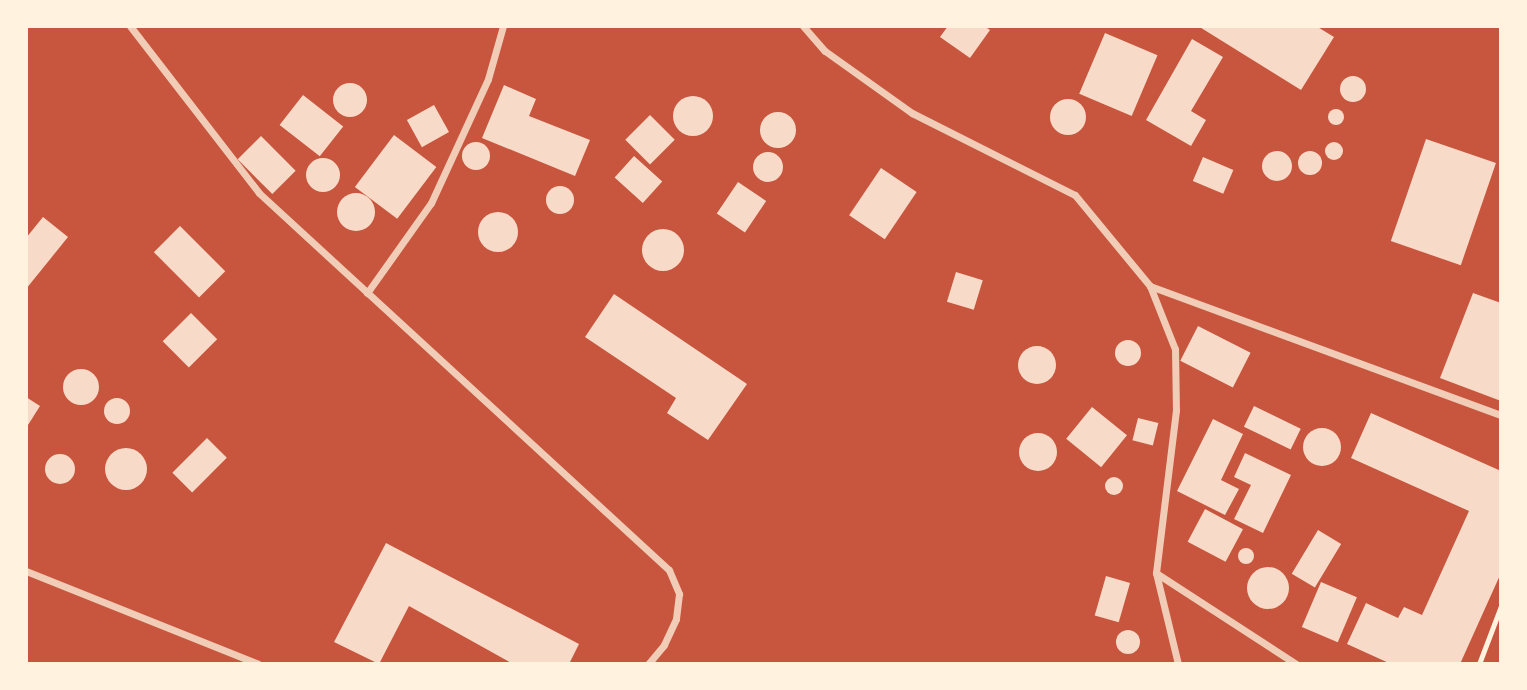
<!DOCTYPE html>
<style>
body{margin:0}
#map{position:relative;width:1527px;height:690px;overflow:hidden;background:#c8553d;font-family:Commissioner,sans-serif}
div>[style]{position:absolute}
.building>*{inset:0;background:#f7dbc8;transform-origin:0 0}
.round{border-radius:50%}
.path>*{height:4.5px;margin:-2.25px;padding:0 2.25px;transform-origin:2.25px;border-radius:2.25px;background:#fff3e0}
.minor>*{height:7px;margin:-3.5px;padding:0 3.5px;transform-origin:3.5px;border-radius:3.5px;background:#f1ccb7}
span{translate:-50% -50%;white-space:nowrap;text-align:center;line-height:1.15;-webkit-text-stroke:5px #fff3e0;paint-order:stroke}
.frame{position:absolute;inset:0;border:28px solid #fff3e0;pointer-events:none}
</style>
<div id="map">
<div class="building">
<i style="clip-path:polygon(948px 26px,984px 26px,990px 30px,970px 58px,940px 37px)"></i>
<i style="clip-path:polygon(1198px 26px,1316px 26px,1334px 37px,1301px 90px)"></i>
<i style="left:1105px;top:33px;width:57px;height:66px;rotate:23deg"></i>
<i style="clip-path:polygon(1192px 39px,1223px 57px,1191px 111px,1206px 120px,1191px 146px,1146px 120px)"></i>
<i class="round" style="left:1340px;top:76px;width:26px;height:26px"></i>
<i class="round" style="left:333px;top:83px;width:34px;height:34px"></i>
<i style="clip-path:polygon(504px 85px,536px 99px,529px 116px,590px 140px,575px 176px,482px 138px)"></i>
<i style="left:303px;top:95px;width:51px;height:38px;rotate:38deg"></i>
<i class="round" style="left:673px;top:96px;width:40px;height:40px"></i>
<i class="round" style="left:1050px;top:99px;width:36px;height:36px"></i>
<i style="left:434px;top:105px;width:31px;height:31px;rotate:61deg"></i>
<i class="round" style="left:1328px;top:109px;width:16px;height:16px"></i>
<i class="round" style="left:760px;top:112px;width:36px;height:36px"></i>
<i style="left:650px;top:115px;width:35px;height:35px;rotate:45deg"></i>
<i style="left:394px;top:135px;width:53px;height:65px;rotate:37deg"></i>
<i style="left:261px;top:136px;width:49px;height:33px;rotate:45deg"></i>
<i style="left:1426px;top:139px;width:74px;height:108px;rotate:19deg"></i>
<i class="round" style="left:1325px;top:142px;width:18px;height:18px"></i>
<i class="round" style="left:462px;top:142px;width:28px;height:28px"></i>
<i class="round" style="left:1262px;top:151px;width:30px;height:30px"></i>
<i class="round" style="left:1298px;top:151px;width:24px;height:24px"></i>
<i class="round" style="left:753px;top:152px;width:30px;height:30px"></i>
<i style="left:634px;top:156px;width:38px;height:29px;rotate:42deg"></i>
<i style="left:1203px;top:157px;width:33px;height:26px;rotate:23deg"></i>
<i class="round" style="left:306px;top:158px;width:34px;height:34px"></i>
<i style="left:881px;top:168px;width:43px;height:57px;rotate:34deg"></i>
<i style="left:738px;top:182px;width:34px;height:38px;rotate:34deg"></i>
<i class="round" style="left:546px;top:186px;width:28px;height:28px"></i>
<i class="round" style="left:337px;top:193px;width:38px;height:38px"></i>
<i class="round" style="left:478px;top:212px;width:40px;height:40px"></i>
<i style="clip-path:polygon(43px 217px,68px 237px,26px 289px,26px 238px)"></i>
<i style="left:180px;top:226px;width:64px;height:37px;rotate:45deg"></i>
<i class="round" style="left:642px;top:229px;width:42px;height:42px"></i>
<i style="left:956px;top:272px;width:28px;height:31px;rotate:17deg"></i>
<i style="clip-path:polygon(1473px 293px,1501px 303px,1501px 401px,1440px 378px)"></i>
<i style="clip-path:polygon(614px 294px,747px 384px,708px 440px,667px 413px,676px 398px,585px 337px)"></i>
<i style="left:191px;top:313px;width:37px;height:40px;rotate:45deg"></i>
<i style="left:1198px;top:326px;width:59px;height:39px;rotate:27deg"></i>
<i class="round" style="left:1115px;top:340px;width:26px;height:26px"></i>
<i class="round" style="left:1018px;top:346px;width:38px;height:38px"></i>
<i class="round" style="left:63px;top:369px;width:36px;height:36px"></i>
<i style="clip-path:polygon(26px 397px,40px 406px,28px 425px,26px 424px)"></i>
<i class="round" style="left:104px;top:398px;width:26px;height:26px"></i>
<i style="left:1254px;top:406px;width:52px;height:23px;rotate:26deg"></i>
<i style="left:1092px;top:407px;width:45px;height:41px;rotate:39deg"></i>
<i style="clip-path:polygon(1371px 413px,1501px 471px,1501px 573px,1460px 664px,1391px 664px,1347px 644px,1366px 603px,1398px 618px,1404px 607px,1422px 615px,1469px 511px,1351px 458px)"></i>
<i style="left:1138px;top:418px;width:21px;height:23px;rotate:14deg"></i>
<i style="clip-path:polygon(1213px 419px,1243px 434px,1221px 480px,1239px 489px,1225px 515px,1177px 491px)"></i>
<i class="round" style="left:1303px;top:428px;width:38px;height:38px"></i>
<i class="round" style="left:1019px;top:433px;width:38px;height:38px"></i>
<i style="left:207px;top:438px;width:28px;height:49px;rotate:45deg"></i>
<i class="round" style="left:105px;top:448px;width:42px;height:42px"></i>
<i style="clip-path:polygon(1245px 453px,1291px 475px,1263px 533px,1234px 519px,1251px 485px,1234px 477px)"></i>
<i class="round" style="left:45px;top:454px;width:30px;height:30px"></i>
<i class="round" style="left:1105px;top:477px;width:18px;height:18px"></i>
<i style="left:1205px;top:509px;width:43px;height:37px;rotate:28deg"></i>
<i style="left:1318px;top:530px;width:27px;height:51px;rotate:31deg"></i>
<i style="clip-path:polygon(386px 543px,579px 644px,569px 664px,513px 664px,409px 606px,379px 664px,334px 642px)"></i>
<i class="round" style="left:1238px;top:548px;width:16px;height:16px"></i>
<i class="round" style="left:1247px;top:567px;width:42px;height:42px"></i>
<i style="left:1106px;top:576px;width:25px;height:41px;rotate:16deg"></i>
<i style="left:1321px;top:582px;width:39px;height:49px;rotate:23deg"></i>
<i class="round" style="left:1116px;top:630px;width:24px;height:24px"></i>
</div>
<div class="path">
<i style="left:1479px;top:664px;width:62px;rotate:-69.2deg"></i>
</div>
<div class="minor">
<i style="left:130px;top:26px;width:211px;rotate:52.3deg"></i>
<i style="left:259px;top:193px;width:557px;rotate:42.6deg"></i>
<i style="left:669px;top:570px;width:26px;rotate:67deg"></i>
<i style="left:679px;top:594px;width:25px;rotate:97deg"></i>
<i style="left:676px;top:619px;width:29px;rotate:115deg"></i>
<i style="left:664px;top:645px;width:25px;rotate:130deg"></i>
<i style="left:803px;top:26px;width:33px;rotate:49deg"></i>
<i style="left:825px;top:51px;width:107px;rotate:35.5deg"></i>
<i style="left:912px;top:113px;width:182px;rotate:26.7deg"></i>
<i style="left:1075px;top:195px;width:118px;rotate:50.5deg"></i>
<i style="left:1150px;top:286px;width:68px;rotate:68.4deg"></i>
<i style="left:1175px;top:349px;width:61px;rotate:89.1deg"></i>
<i style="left:1176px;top:410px;width:164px;rotate:97deg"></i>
<i style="left:1156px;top:573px;width:94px;rotate:76.4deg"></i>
<i style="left:1150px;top:286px;width:374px;rotate:20.2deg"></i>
<i style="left:367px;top:293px;width:110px;rotate:-54.6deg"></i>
<i style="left:431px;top:203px;width:136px;rotate:-65.3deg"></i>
<i style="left:488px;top:79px;width:55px;rotate:-74.2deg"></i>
<i style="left:26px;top:571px;width:250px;rotate:21.8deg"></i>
<i style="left:1156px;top:573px;width:167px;rotate:33deg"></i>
</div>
<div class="frame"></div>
</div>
